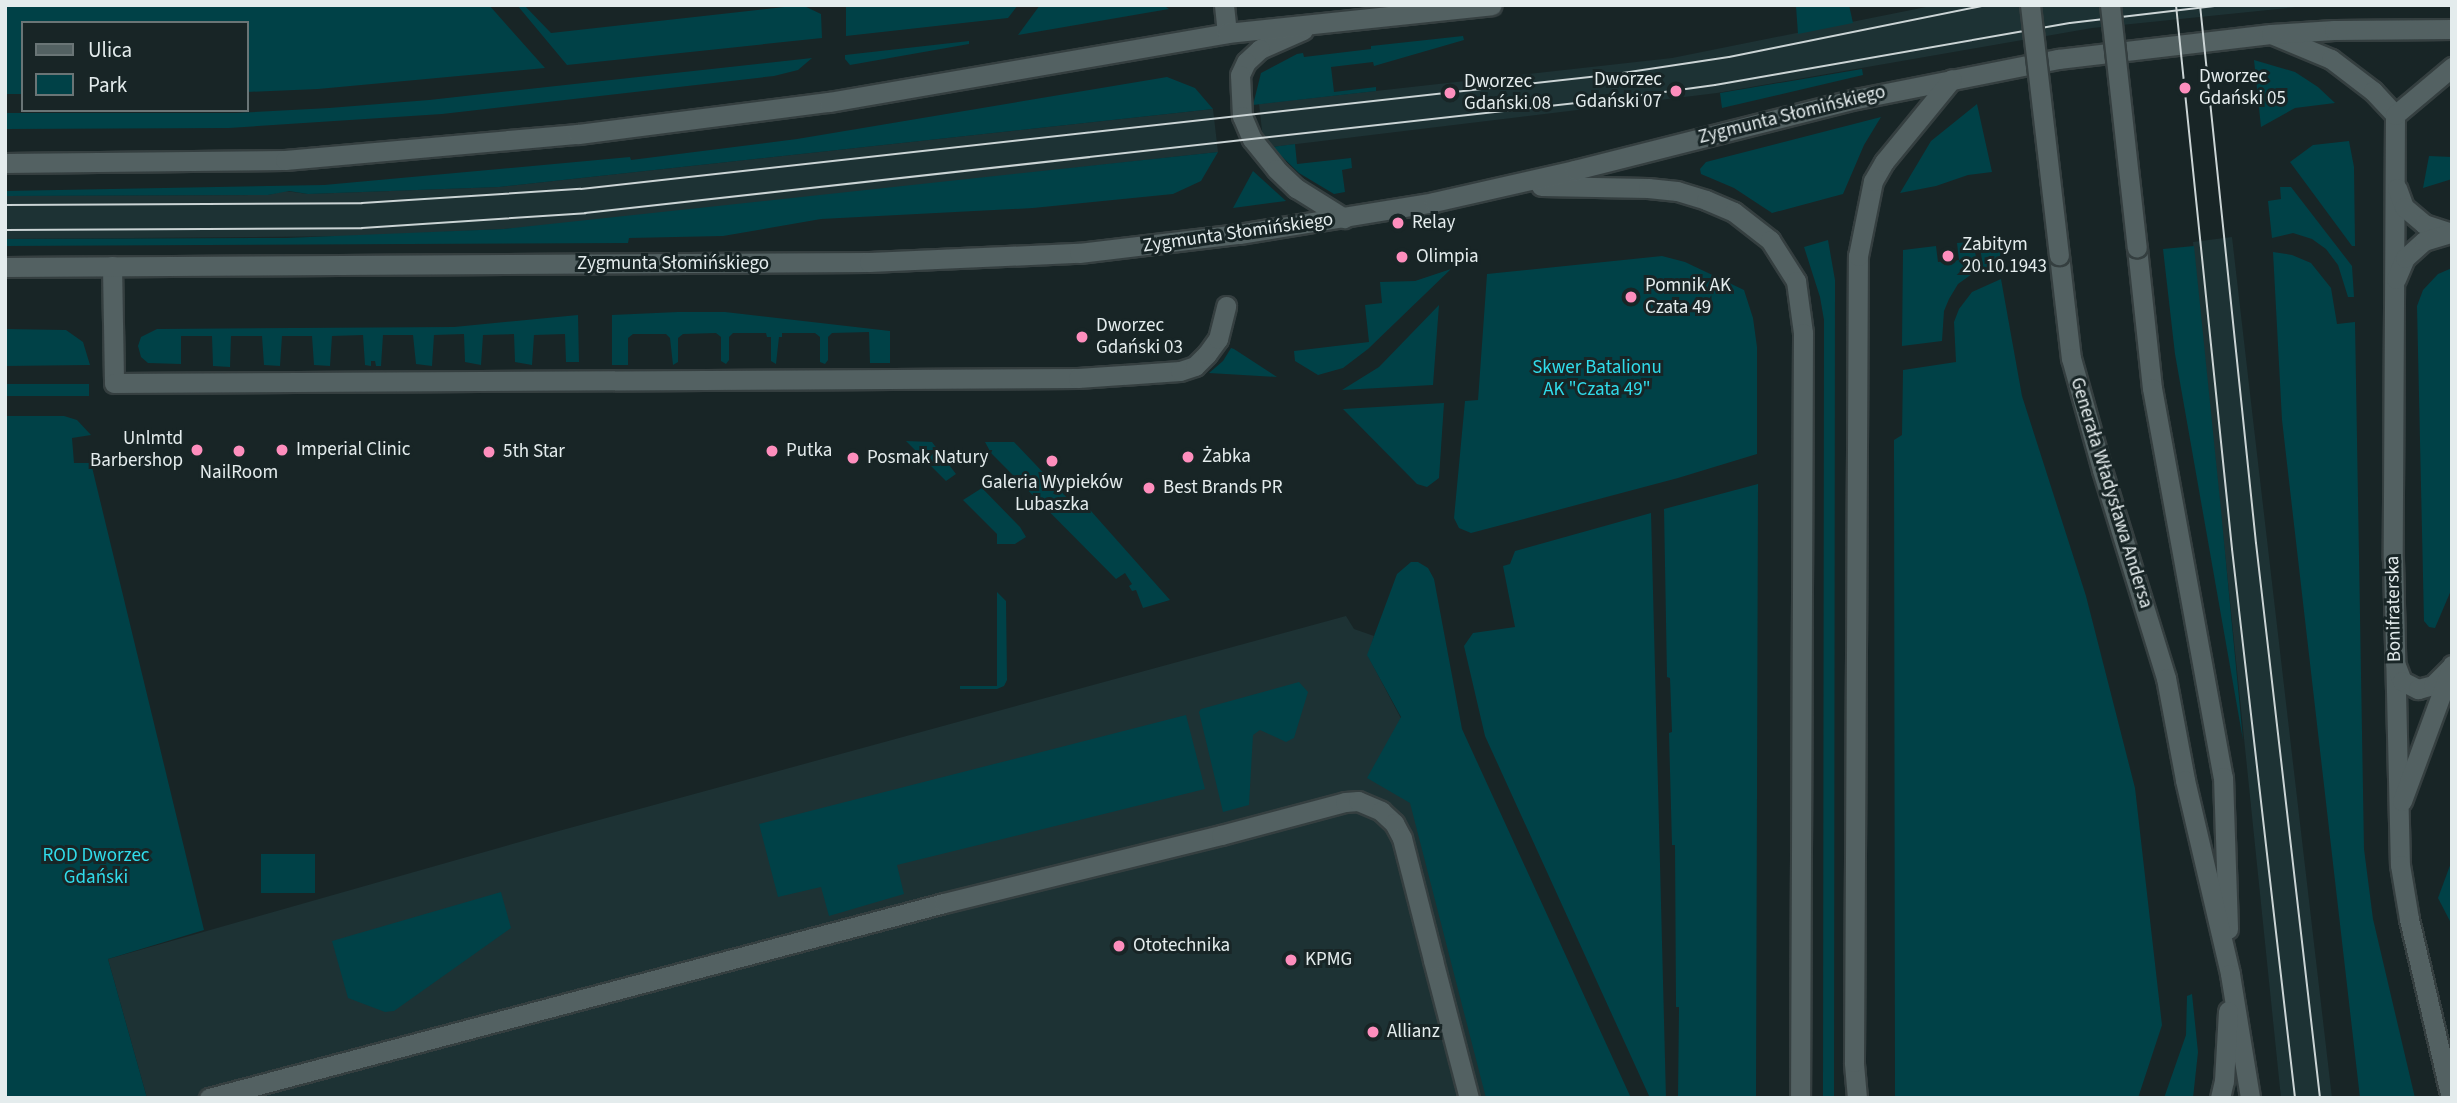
<!DOCTYPE html>
<meta charset="utf-8">
<style>
body{margin:0}
#map{position:relative;width:2457px;height:1103px;overflow:hidden;background:#182526;font-family:"Source Sans 3",sans-serif}
div>[style]{position:absolute}
.built>*{inset:0;background:#1d3234}
.green>*{inset:0;background:#004147;transform-origin:0 0}
.roads{filter:drop-shadow(2px 0 #353f40) drop-shadow(-2px 0 #353f40) drop-shadow(0 2px #353f40) drop-shadow(0 -2px #353f40)}
.service>*{height:19px;margin:-9.5px;padding:0 9.5px;transform-origin:9.5px;border-radius:9.5px;background:#536162}
.minor>*{height:19px;margin:-9.5px;padding:0 9.5px;transform-origin:9.5px;border-radius:9.5px;background:#536162}
.secondary>*{height:19px;margin:-9.5px;padding:0 9.5px;transform-origin:9.5px;border-radius:9.5px;background:#536162}
.tram>*{height:2px;margin:-1px;padding:0 1px;transform-origin:1px;border-radius:1px;background:#cbd4d5}
.bridges{filter:drop-shadow(2px 0 #353f40) drop-shadow(-2px 0 #353f40) drop-shadow(0 2px #353f40) drop-shadow(0 -2px #353f40)}
.secondary-bridge>*{height:19px;margin:-9.5px;padding:0 9.5px;transform-origin:9.5px;border-radius:9.5px;background:#536162}
.dots>*{width:19px;height:19px;translate:-50% -50%;box-sizing:border-box;border:4px solid #182526;border-radius:50%}
span{translate:-50% -50%;white-space:nowrap;text-align:center;line-height:1.15;-webkit-text-stroke:6px #182526;paint-order:stroke}
.poi-label{font-size:19px;color:#e4eced}
.left{translate:0 -50%;text-align:left}
.right{translate:-100% -50%;text-align:right}
.street-label{font-size:19px;color:#e4eced}
.park-label{font-size:19px;color:#30dceb}
.frame{position:absolute;inset:0;border:7px solid #e4eced;pointer-events:none}
.legend{position:absolute;left:21px;top:21px;width:228px;height:91px;box-sizing:border-box;background:#182526;border:2px solid #6a7576;margin:0;padding:9px 12px;list-style:none;font-size:21px;color:#e4eced}
.legend li{display:flex;align-items:center;gap:14px;height:35px}
.legend b{width:35px;border:2px solid #6a7576}
</style>
<div id="map">
<div class="built">
<i style="clip-path:polygon(1936px 5px,2316px 5px,2092px 28px,1717px 93px,1264px 148px,1259px 104px,1672px 58px)"></i>
<i style="clip-path:polygon(1213px 109px,1218px 152px,619px 219px,504px 229px,363px 236px,5px 239px,5px 196px,268px 195px,285px 191px,308px 194px,499px 187px)"></i>
<i style="clip-path:polygon(2232px 237px,2254px 428px,2332px 1098px,2281px 1098px,2193px 242px)"></i>
<i style="clip-path:polygon(1346px 616px,1354px 629px,1374px 636px,1368px 656px,1435px 783px,1520px 1098px,147px 1098px,108px 959px,555px 832px)"></i>
</div>
<div class="green">
<i style="clip-path:polygon(5px 5px,489px 5px,545px 68px,318px 89px,247px 92px,247px 23px,23px 23px,23px 94px,5px 94px)"></i>
<i style="clip-path:polygon(517px 5px,524px 5px,551px 33px,802px 5px,821px 14px,822px 38px,567px 65px)"></i>
<i style="clip-path:polygon(846px 5px,1018px 5px,1008px 18px,846px 36px)"></i>
<i style="clip-path:polygon(1040px 5px,1163px 5px,1169px 9px,1018px 35px)"></i>
<i style="clip-path:polygon(1849px 5px,1853px 23px,1798px 34px,1796px 6px)"></i>
<i style="clip-path:polygon(1463px 36px,1464px 40px,1374px 66px,1373px 62px,1331px 67px,1334px 92px,1376px 87px,1376px 91px,1253px 105px,1261px 73px,1297px 54px,1303px 53px,1304px 57px,1371px 49px,1371px 46px)"></i>
<i style="clip-path:polygon(969px 41px,969px 44px,850px 65px,845px 59px,845px 55px)"></i>
<i style="clip-path:polygon(812px 58px,798px 70px,774px 76px,442px 114px,229px 128px,5px 129px,5px 113px,236px 113px,329px 108px,429px 100px)"></i>
<i style="clip-path:polygon(2254px 60px,2295px 72px,2318px 87px,2335px 103px,2295px 108px,2261px 127px)"></i>
<i style="clip-path:polygon(1862px 69px,1863px 75px,1722px 108px,1720px 93px)"></i>
<i style="clip-path:polygon(1167px 77px,1195px 88px,1213px 109px,499px 187px,308px 194px,289px 191px,268px 195px,5px 196px,5px 191px,324px 185px,630px 157px,631px 160px,797px 139px)"></i>
<i style="clip-path:polygon(1977px 104px,1992px 172px,1968px 175px,1936px 186px,1900px 193px,1931px 141px)"></i>
<i style="clip-path:polygon(1881px 117px,1864px 145px,1843px 194px,1772px 213px,1734px 188px,1701px 174px,1700px 169px,1706px 162px)"></i>
<i style="clip-path:polygon(2349px 141px,2354px 167px,2355px 246px,2352px 246px,2290px 162px,2313px 145px)"></i>
<i style="clip-path:polygon(1295px 144px,1297px 164px,1351px 158px,1352px 168px,1342px 170px,1345px 192px,1334px 194px,1299px 173px,1272px 147px)"></i>
<i style="clip-path:polygon(1218px 152px,1201px 181px,1173px 194px,1033px 208px,821px 219px,723px 236px,629px 238px,628px 243px,5px 246px,5px 239px,286px 238px,504px 229px)"></i>
<i style="clip-path:polygon(2429px 156px,2452px 157px,2452px 179px,2423px 188px)"></i>
<i style="clip-path:polygon(1253px 171px,1286px 201px,1233px 208px)"></i>
<i style="clip-path:polygon(2280px 187px,2291px 187px,2352px 266px,2354px 297px,2348px 297px,2338px 265px,2326px 249px,2312px 239px,2293px 233px,2272px 238px,2268px 201px,2281px 199px)"></i>
<i style="clip-path:polygon(1999px 239px,2001px 261px,1972px 274px,1958px 284px,1949px 299px,1944px 311px,1942px 341px,1902px 346px,1903px 250px,1936px 246px,1938px 262px,1959px 260px,1957px 243px,1973px 242px,1977px 262px,1982px 260px,1979px 241px)"></i>
<i style="clip-path:polygon(1828px 240px,1835px 280px,1834px 1098px,1823px 1098px,1824px 320px,1820px 297px,1804px 247px)"></i>
<i style="clip-path:polygon(2194px 246px,2221px 510px,2243px 740px,2175px 354px,2163px 249px)"></i>
<i style="clip-path:polygon(2273px 252px,2292px 255px,2311px 263px,2331px 288px,2337px 324px,2355px 322px,2364px 849px,2373px 919px,2415px 1098px,2360px 1098px,2282px 420px)"></i>
<i style="clip-path:polygon(1662px 256px,1685px 262px,1744px 290px,1753px 318px,1757px 347px,1757px 454px,1678px 478px,1471px 533px,1459px 528px,1454px 518px,1465px 401px,1478px 400px,1487px 274px)"></i>
<i style="clip-path:polygon(2452px 268px,2452px 588px,2435px 628px,2429px 627px,2424px 621px,2417px 306px,2423px 290px,2438px 274px)"></i>
<i style="clip-path:polygon(1451px 269px,1368px 349px,1343px 368px,1318px 375px,1295px 361px,1294px 351px,1369px 342px,1365px 305px,1382px 303px,1380px 282px,1415px 281px)"></i>
<i style="clip-path:polygon(2001px 279px,2022px 396px,2086px 596px,2135px 788px,2162px 1025px,2138px 1098px,1895px 1098px,1894px 440px,1902px 435px,1903px 370px,1956px 362px,1954px 322px,1959px 309px,1972px 292px)"></i>
<i style="clip-path:polygon(1439px 305px,1433px 385px,1342px 390px,1379px 367px)"></i>
<i style="clip-path:polygon(678px 312px,725px 312px,890px 331px,890px 363px,870px 363px,869px 332px,832px 333px,828px 337px,828px 360px,825px 364px,820px 362px,820px 337px,815px 333px,782px 333px,782px 337px,779px 337px,776px 364px,771px 361px,771px 337px,767px 337px,766px 333px,733px 333px,729px 337px,729px 360px,726px 364px,721px 361px,721px 337px,716px 333px,683px 334px,678px 338px,678px 362px,673px 365px,670px 338px,666px 334px,633px 334px,628px 338px,628px 365px,612px 365px,612px 315px)"></i>
<i style="clip-path:polygon(578px 315px,579px 362px,566px 362px,565px 334px,534px 335px,532px 365px,515px 362px,514px 334px,483px 335px,481px 365px,465px 362px,464px 334px,434px 335px,432px 366px,416px 364px,413px 335px,383px 335px,381px 366px,376px 366px,375px 361px,371px 361px,371px 366px,365px 365px,363px 335px,332px 336px,330px 366px,314px 365px,312px 336px,282px 336px,280px 366px,264px 365px,262px 336px,231px 336px,230px 367px,213px 366px,212px 336px,181px 336px,181px 364px,148px 363px,141px 357px,138px 346px,141px 337px,157px 329px,454px 327px)"></i>
<i style="clip-path:polygon(5px 329px,66px 330px,83px 342px,90px 365px,5px 366px)"></i>
<i style="clip-path:polygon(1231px 348px,1234px 349px,1277px 377px,1209px 373px,1223px 361px)"></i>
<i style="left:89px;top:384px;width:12px;height:84px;rotate:90deg"></i>
<i style="clip-path:polygon(1444px 403px,1439px 478px,1427px 487px,1417px 484px,1343px 409px)"></i>
<i style="clip-path:polygon(5px 416px,64px 416px,77px 420px,91px 435px,72px 438px,74px 463px,91px 463px,204px 930px,108px 959px,147px 1098px,5px 1098px)"></i>
<i style="clip-path:polygon(906px 441px,932px 442px,956px 474px,946px 481px)"></i>
<i style="clip-path:polygon(985px 442px,1014px 442px,1073px 504px,1083px 502px,1170px 600px,1143px 608px,1136px 590px,1132px 591px,1129px 586px,1132px 584px,1125px 573px,1116px 579px,991px 453px)"></i>
<i style="clip-path:polygon(1758px 484px,1756px 1098px,1678px 1098px,1679px 1007px,1676px 1007px,1675px 845px,1672px 845px,1669px 733px,1672px 732px,1670px 678px,1667px 677px,1664px 509px)"></i>
<i style="clip-path:polygon(982px 488px,1020px 527px,1026px 537px,1015px 544px,997px 544px,997px 534px,963px 500px)"></i>
<i style="clip-path:polygon(1651px 513px,1666px 1098px,1650px 1098px,1485px 736px,1464px 646px,1473px 633px,1515px 627px,1503px 566px,1510px 564px,1515px 551px)"></i>
<i style="clip-path:polygon(1411px 562px,1418px 562px,1428px 568px,1434px 579px,1462px 729px,1631px 1098px,1486px 1098px,1410px 803px,1367px 778px,1401px 717px,1367px 655px,1397px 574px)"></i>
<i style="clip-path:polygon(997px 592px,1006px 601px,1007px 680px,1004px 686px,997px 689px,960px 689px,960px 686px,997px 686px)"></i>
<i style="clip-path:polygon(1299px 682px,1308px 692px,1294px 738px,1286px 742px,1260px 730px,1253px 735px,1249px 805px,1223px 812px,1199px 712px,1201px 709px)"></i>
<i style="clip-path:polygon(1186px 715px,1205px 789px,897px 865px,904px 894px,829px 916px,821px 887px,778px 897px,759px 824px)"></i>
<i style="left:261px;top:854px;width:54px;height:39px"></i>
<i style="clip-path:polygon(2452px 860px,2452px 925px,2438px 898px)"></i>
<i style="clip-path:polygon(501px 892px,511px 928px,394px 1011px,385px 1012px,348px 998px,332px 941px)"></i>
<i style="clip-path:polygon(2192px 994px,2198px 1052px,2193px 1098px,2164px 1098px,2186px 1035px,2187px 996px)"></i>
</div>
<div class="roads">
<div class="service">
<i style="left:1224px;top:5px;width:28px;rotate:84deg"></i>
<i style="left:2271px;top:34px;width:65px;rotate:22.6deg"></i>
<i style="left:2331px;top:59px;width:53px;rotate:37.3deg"></i>
<i style="left:2373px;top:91px;width:33px;rotate:47deg"></i>
<i style="left:2395px;top:115px;width:444px;rotate:90.3deg"></i>
<i style="left:2393px;top:559px;width:306px;rotate:88.7deg"></i>
<i style="left:2400px;top:865px;width:55px;rotate:80.5deg"></i>
<i style="left:2409px;top:919px;width:184px;rotate:76.8deg"></i>
<i style="left:2395px;top:115px;width:75px;rotate:-40.1deg"></i>
<i style="left:2397px;top:188px;width:20px;rotate:70deg"></i>
<i style="left:2404px;top:207px;width:26px;rotate:40deg"></i>
<i style="left:2424px;top:224px;width:29px;rotate:18deg"></i>
<i style="left:112px;top:266px;width:117px;rotate:89deg"></i>
<i style="left:114px;top:383px;width:964px;rotate:-0.3deg"></i>
<i style="left:1078px;top:378px;width:102px;rotate:-3.9deg"></i>
<i style="left:1180px;top:371px;width:16px;rotate:-18deg"></i>
<i style="left:1195px;top:366px;width:17px;rotate:-45deg"></i>
<i style="left:1207px;top:354px;width:19px;rotate:-54deg"></i>
<i style="left:1218px;top:339px;width:34px;rotate:-76deg"></i>
<i style="left:2396px;top:279px;width:23px;rotate:-67deg"></i>
<i style="left:2405px;top:258px;width:25px;rotate:-42deg"></i>
<i style="left:2424px;top:241px;width:27px;rotate:-17deg"></i>
<i style="left:2395px;top:663px;width:19px;rotate:69deg"></i>
<i style="left:2402px;top:681px;width:18px;rotate:27deg"></i>
<i style="left:2418px;top:689px;width:16px;rotate:-15deg"></i>
<i style="left:2433px;top:685px;width:23px;rotate:-45deg"></i>
<i style="left:2402px;top:801px;width:145px;rotate:-69.8deg"></i>
<i style="left:1433px;top:960px;width:143px;rotate:75.4deg"></i>
<i style="left:209px;top:1098px;width:760px;rotate:-14.86deg"></i>
<i style="left:944px;top:903px;width:285px;rotate:-13.8deg"></i>
</div>
<div class="minor">
<i style="left:1221px;top:835px;width:128px;rotate:-14.9deg"></i>
<i style="left:1345px;top:802px;width:13px;rotate:-4deg"></i>
<i style="left:1358px;top:801px;width:25px;rotate:23deg"></i>
<i style="left:1381px;top:811px;width:18px;rotate:43deg"></i>
<i style="left:1394px;top:823px;width:17px;rotate:62deg"></i>
<i style="left:1402px;top:838px;width:126px;rotate:75.7deg"></i>
</div>
<div class="secondary">
<i style="left:1303px;top:30px;width:47px;rotate:156.2deg"></i>
<i style="left:1260px;top:49px;width:19px;rotate:137deg"></i>
<i style="left:1246px;top:62px;width:14px;rotate:115deg"></i>
<i style="left:1240px;top:75px;width:41px;rotate:87.2deg"></i>
<i style="left:1242px;top:116px;width:25px;rotate:67deg"></i>
<i style="left:1252px;top:139px;width:38px;rotate:51deg"></i>
<i style="left:1276px;top:169px;width:28px;rotate:44deg"></i>
<i style="left:1296px;top:188px;width:57px;rotate:32deg"></i>
<i style="left:5px;top:163px;width:280px;rotate:-0.6deg"></i>
<i style="left:285px;top:160px;width:294px;rotate:-5.1deg"></i>
<i style="left:578px;top:134px;width:253px;rotate:-7.3deg"></i>
<i style="left:829px;top:102px;width:404px;rotate:-9.8deg"></i>
<i style="left:1227px;top:33px;width:266px;rotate:-6deg"></i>
<i style="left:1541px;top:186px;width:107px;rotate:1.1deg"></i>
<i style="left:1648px;top:188px;width:29px;rotate:6deg"></i>
<i style="left:1677px;top:191px;width:30px;rotate:17deg"></i>
<i style="left:1706px;top:200px;width:30px;rotate:23deg"></i>
<i style="left:1734px;top:212px;width:46px;rotate:37.9deg"></i>
<i style="left:1770px;top:240px;width:49px;rotate:57.6deg"></i>
<i style="left:1796px;top:281px;width:52px;rotate:82.3deg"></i>
<i style="left:1803px;top:333px;width:765px;rotate:90.22deg"></i>
<i style="left:2137px;top:248px;width:141px;rotate:83.9deg"></i>
<i style="left:2152px;top:388px;width:395px;rotate:79.7deg"></i>
<i style="left:2223px;top:777px;width:152px;rotate:88.1deg"></i>
<i style="left:2059px;top:255px;width:104px;rotate:83.4deg"></i>
<i style="left:2071px;top:358px;width:116px;rotate:74.5deg"></i>
<i style="left:2102px;top:470px;width:218px;rotate:72.9deg"></i>
<i style="left:2166px;top:678px;width:104px;rotate:79.4deg"></i>
<i style="left:2185px;top:780px;width:199px;rotate:76.9deg"></i>
<i style="left:2230px;top:974px;width:126px;rotate:80.8deg"></i>
<i style="left:5px;top:267px;width:864px;rotate:-0.33deg"></i>
<i style="left:869px;top:262px;width:210px;rotate:-2.5deg"></i>
<i style="left:1079px;top:253px;width:161px;rotate:-6.8deg"></i>
<i style="left:1239px;top:234px;width:198px;rotate:-9.3deg"></i>
<i style="left:1434px;top:202px;width:145px;rotate:-12.8deg"></i>
<i style="left:1575px;top:170px;width:290px;rotate:-14.2deg"></i>
<i style="left:1856px;top:99px;width:206px;rotate:-11.2deg"></i>
<i style="left:2058px;top:59px;width:214px;rotate:-6.7deg"></i>
<i style="left:2271px;top:34px;width:63px;rotate:-3.6deg"></i>
<i style="left:2334px;top:30px;width:118px;rotate:-0.5deg"></i>
<i style="left:1857px;top:1098px;width:36px;rotate:-95deg"></i>
<i style="left:1854px;top:1062px;width:806px;rotate:-89.72deg"></i>
<i style="left:1858px;top:256px;width:76px;rotate:-78.7deg"></i>
<i style="left:1873px;top:181px;width:22px;rotate:-60deg"></i>
<i style="left:1884px;top:162px;width:107px;rotate:-50.7deg"></i>
<i style="left:2220px;top:1098px;width:17px;rotate:-77deg"></i>
<i style="left:2224px;top:1081px;width:70px;rotate:-86.7deg"></i>
</div>
</div>
<div class="tram">
<i style="left:2176px;top:5px;width:547px;rotate:84.12deg"></i>
<i style="left:2232px;top:549px;width:553px;rotate:83.45deg"></i>
<i style="left:2200px;top:5px;width:541px;rotate:84.06deg"></i>
<i style="left:2256px;top:543px;width:559px;rotate:83.42deg"></i>
<i style="left:5px;top:205px;width:357px;rotate:-0.3deg"></i>
<i style="left:362px;top:203px;width:219px;rotate:-3.7deg"></i>
<i style="left:581px;top:189px;width:1041px;rotate:-6.34deg"></i>
<i style="left:1616px;top:74px;width:114px;rotate:-8.6deg"></i>
<i style="left:1729px;top:57px;width:264px;rotate:-11.4deg"></i>
<i style="left:5px;top:230px;width:357px;rotate:-0.3deg"></i>
<i style="left:362px;top:228px;width:224px;rotate:-3.8deg"></i>
<i style="left:585px;top:213px;width:1034px;rotate:-6.33deg"></i>
<i style="left:1613px;top:99px;width:103px;rotate:-7.8deg"></i>
<i style="left:1715px;top:85px;width:360px;rotate:-9.9deg"></i>
<i style="left:2070px;top:23px;width:154px;rotate:-6.7deg"></i>
</div>
<div class="bridges">
<div class="secondary-bridge">
<i style="left:2030px;top:5px;width:252px;rotate:83.4deg"></i>
<i style="left:2110px;top:5px;width:244px;rotate:83.7deg"></i>
</div>
</div>
<div class="dots">
<i style="left:2185px;top:88px;background:#fe8ebd"></i>
<i style="left:1676px;top:91px;background:#fe8ebd"></i>
<i style="left:1450px;top:93px;background:#fe8ebd"></i>
<i style="left:1398px;top:223px;background:#fe8ebd"></i>
<i style="left:1948px;top:256px;background:#fe8ebd"></i>
<i style="left:1402px;top:257px;background:#fe8ebd"></i>
<i style="left:1631px;top:297px;background:#fe8ebd"></i>
<i style="left:1082px;top:337px;background:#fe8ebd"></i>
<i style="left:197px;top:450px;background:#fe8ebd"></i>
<i style="left:282px;top:450px;background:#fe8ebd"></i>
<i style="left:239px;top:451px;background:#fe8ebd"></i>
<i style="left:772px;top:451px;background:#fe8ebd"></i>
<i style="left:489px;top:452px;background:#fe8ebd"></i>
<i style="left:1188px;top:457px;background:#fe8ebd"></i>
<i style="left:853px;top:458px;background:#fe8ebd"></i>
<i style="left:1052px;top:461px;background:#fe8ebd"></i>
<i style="left:1149px;top:488px;background:#fe8ebd"></i>
<i style="left:1119px;top:946px;background:#fe8ebd"></i>
<i style="left:1291px;top:960px;background:#fe8ebd"></i>
<i style="left:1373px;top:1032px;background:#fe8ebd"></i>
</div>
<div class="poi-label">
<span class="left" style="left:2199px;top:88px">Dworzec<br>Gdański 05</span>
<span class="right" style="left:1662px;top:91px">Dworzec<br>Gdański 07</span>
<span class="left" style="left:1464px;top:93px">Dworzec<br>Gdański 08</span>
<span class="left" style="left:1412px;top:223px">Relay</span>
<span class="left" style="left:1962px;top:256px">Zabitym<br>20.10.1943</span>
<span class="left" style="left:1416px;top:257px">Olimpia</span>
<span class="left" style="left:1645px;top:297px">Pomnik AK<br>Czata 49</span>
<span class="left" style="left:1096px;top:337px">Dworzec<br>Gdański 03</span>
<span class="right" style="left:183px;top:450px">Unlmtd<br>Barbershop</span>
<span class="left" style="left:296px;top:450px">Imperial Clinic</span>
<span class="left" style="left:786px;top:451px">Putka</span>
<span class="left" style="left:503px;top:452px">5th Star</span>
<span class="left" style="left:1202px;top:457px">Żabka</span>
<span class="left" style="left:867px;top:458px">Posmak Natury</span>
<span style="left:239px;top:473px">NailRoom</span>
<span style="left:1052px;top:494px">Galeria Wypieków<br>Lubaszka</span>
<span class="left" style="left:1163px;top:488px">Best Brands PR</span>
<span class="left" style="left:1133px;top:946px">Ototechnika</span>
<span class="left" style="left:1305px;top:960px">KPMG</span>
<span class="left" style="left:1387px;top:1032px">Allianz</span>
</div>
<div class="street-label">
<span style="left:1792px;top:115px;rotate:-14deg">Zygmunta Słomińskiego</span>
<span style="left:1238px;top:233px;rotate:-8deg">Zygmunta Słomińskiego</span>
<span style="left:673px;top:264px">Zygmunta Słomińskiego</span>
<span style="left:2111px;top:493px;rotate:73deg">Generała Władysława Andersa</span>
<span style="left:2394px;top:609px;rotate:-91deg">Bonifraterska</span>
</div>
<div class="park-label">
<span style="left:1597px;top:379px">Skwer Batalionu<br>AK "Czata 49"</span>
<span style="left:96px;top:867px">ROD Dworzec<br>Gdański</span>
</div>
<div class="frame"></div>
<ul class="legend">
<li><b style="height:9px;background:#536162"></b>Ulica</li>
<li><b style="height:19px;background:#004147"></b>Park</li>
</ul>
</div>
